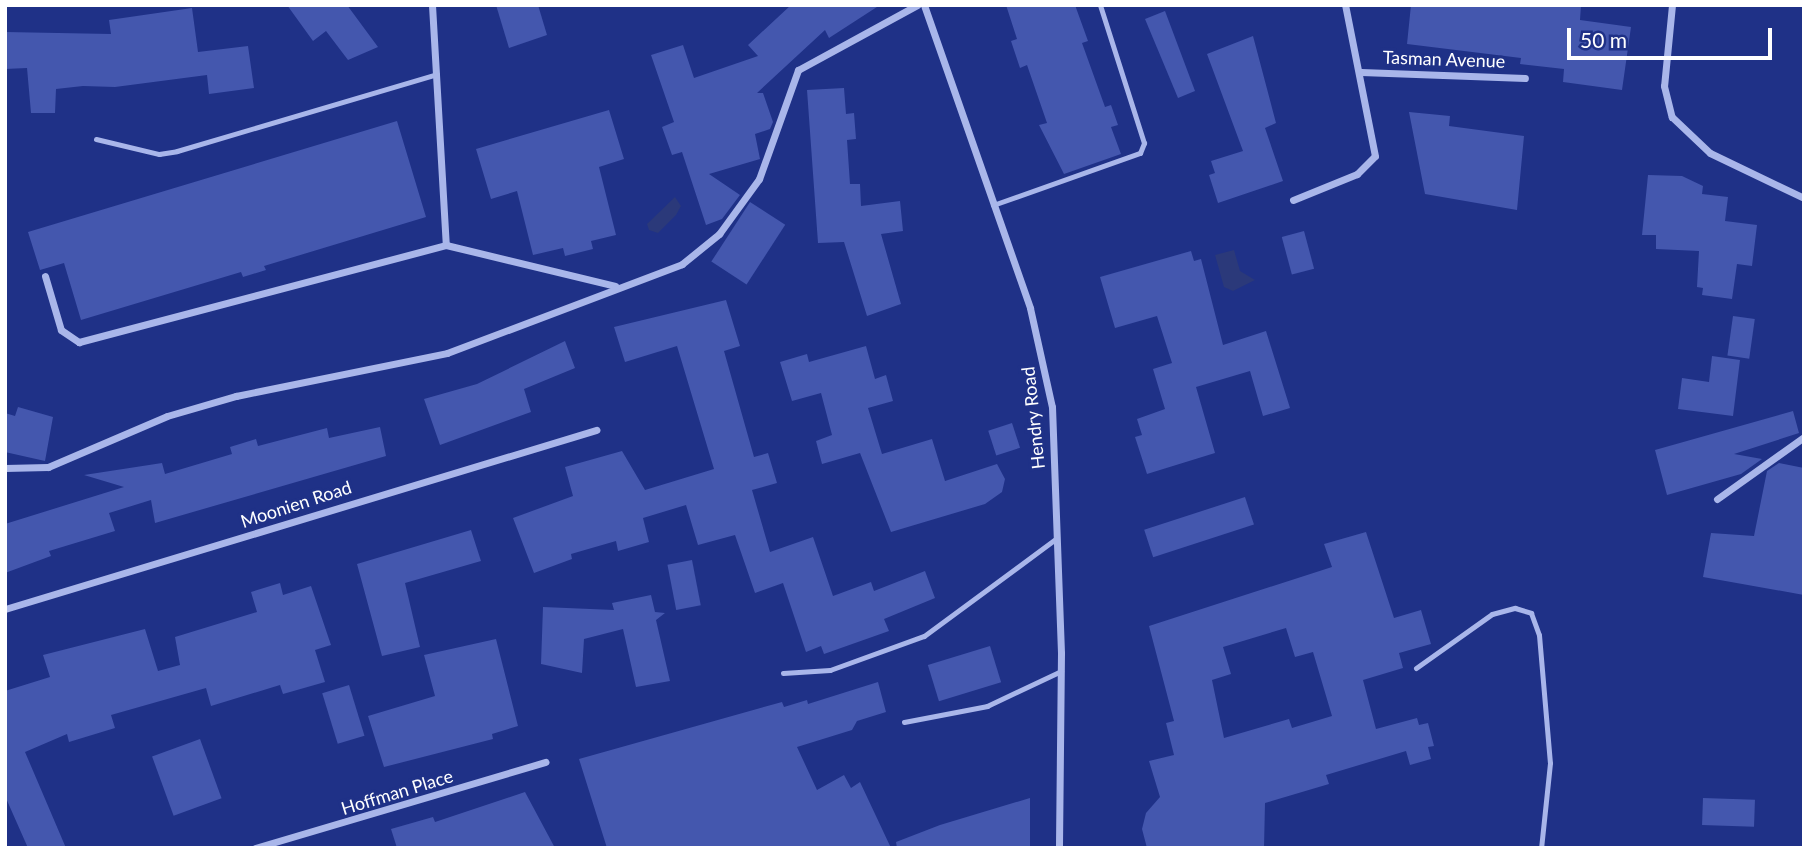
<!DOCTYPE html>
<style>
body{margin:0}
#map{position:relative;width:1809px;height:853px;overflow:hidden;background:#1f3187;font-family:Lato,sans-serif}
div>[style]{position:absolute}
.water>*{inset:0;background:#2b397a}
.building>*{inset:0;background:#4457ae;transform-origin:0 0}
.lane>*{height:5px;margin:-2.5px;padding:0 2.5px;transform-origin:2.5px;border-radius:2.5px;background:#a9b6ea}
.street>*{height:7px;margin:-3.5px;padding:0 3.5px;transform-origin:3.5px;border-radius:3.5px;background:#a9b6ea}
span{translate:-50% -50%;white-space:nowrap;text-align:center;line-height:1.15;-webkit-text-stroke:6px #1f3187;paint-order:stroke}
.street-label{font-size:18px;color:#fff}
.frame{position:absolute;inset:0;border:7px solid #fff;pointer-events:none}
.scale{position:absolute;left:1567px;top:28px;width:205px;height:32px;box-sizing:border-box;border:4px solid #fff;border-top:0;padding-left:9px;font-size:21px;line-height:24px;white-space:nowrap;color:#fff;-webkit-text-stroke:5px #1f3187;paint-order:stroke}
</style>
<div id="map">
<div class="water">
<i style="clip-path:polygon(675px 197px,681px 206px,676px 215px,658px 233px,649px 230px,647px 224px)"></i>
<i style="clip-path:polygon(1234px 250px,1240px 271px,1255px 280px,1233px 291px,1224px 287px,1215px 255px)"></i>
</div>
<div class="building">
<i style="clip-path:polygon(287px 5px,347px 5px,378px 47px,348px 60px,326px 31px,313px 41px)"></i>
<i style="clip-path:polygon(496px 5px,538px 5px,547px 35px,509px 48px)"></i>
<i style="clip-path:polygon(791px 5px,880px 5px,829px 38px,825px 30px,757px 93px,763px 93px,773px 122px,770px 129px,755px 134px,760px 159px,709px 174px,740px 195px,722px 219px,706px 225px,682px 152px,672px 155px,662px 127px,674px 122px,651px 55px,683px 45px,694px 78px,758px 56px,748px 45px)"></i>
<i style="clip-path:polygon(1006px 5px,1075px 5px,1088px 41px,1082px 43px,1105px 107px,1111px 105px,1118px 125px,1111px 127px,1121px 154px,1064px 174px,1039px 125px,1047px 123px,1027px 65px,1020px 68px,1011px 41px,1017px 39px)"></i>
<i style="clip-path:polygon(1411px 5px,1581px 5px,1580px 20px,1631px 27px,1622px 90px,1563px 82px,1564px 69px,1520px 64px,1521px 58px,1407px 44px)"></i>
<i style="clip-path:polygon(192px 8px,198px 52px,248px 46px,254px 88px,209px 94px,207px 75px,115px 87px,83px 86px,56px 89px,55px 113px,31px 113px,27px 68px,5px 69px,5px 32px,111px 34px,109px 20px)"></i>
<i style="clip-path:polygon(1165px 11px,1195px 91px,1178px 98px,1145px 19px)"></i>
<i style="clip-path:polygon(1253px 36px,1276px 123px,1265px 128px,1283px 181px,1218px 203px,1209px 175px,1215px 173px,1211px 161px,1243px 151px,1207px 54px)"></i>
<i style="clip-path:polygon(844px 88px,846px 114px,854px 113px,856px 139px,847px 140px,850px 184px,860px 184px,861px 206px,900px 201px,903px 231px,881px 234px,901px 304px,867px 316px,844px 242px,818px 243px,807px 90px)"></i>
<i style="clip-path:polygon(609px 110px,624px 159px,599px 167px,616px 235px,591px 241px,593px 249px,565px 256px,563px 248px,533px 255px,517px 191px,491px 199px,476px 149px)"></i>
<i style="clip-path:polygon(1409px 112px,1450px 116px,1449px 126px,1524px 136px,1517px 210px,1425px 194px)"></i>
<i style="clip-path:polygon(397px 121px,426px 217px,264px 266px,266px 270px,243px 277px,241px 272px,81px 320px,64px 263px,40px 270px,28px 232px)"></i>
<i style="clip-path:polygon(1648px 175px,1682px 176px,1703px 186px,1702px 194px,1728px 197px,1725px 221px,1757px 225px,1752px 266px,1737px 264px,1732px 299px,1702px 295px,1703px 288px,1697px 287px,1699px 251px,1656px 249px,1656px 235px,1642px 235px)"></i>
<i style="left:750px;top:202px;width:42px;height:71px;rotate:33deg"></i>
<i style="left:1304px;top:231px;width:39px;height:23px;rotate:75deg"></i>
<i style="clip-path:polygon(1191px 251px,1194px 261px,1201px 259px,1223px 345px,1266px 331px,1290px 408px,1263px 416px,1250px 371px,1196px 387px,1215px 453px,1147px 474px,1135px 437px,1142px 435px,1137px 419px,1165px 409px,1153px 369px,1172px 363px,1157px 316px,1115px 328px,1100px 277px)"></i>
<i style="clip-path:polygon(726px 300px,740px 346px,724px 351px,754px 457px,768px 453px,777px 483px,752px 490px,770px 552px,813px 537px,833px 596px,871px 582px,874px 591px,925px 571px,935px 598px,884px 619px,889px 631px,824px 654px,821px 646px,806px 652px,783px 583px,755px 593px,735px 535px,698px 545px,686px 505px,643px 518px,649px 542px,618px 551px,616px 541px,571px 554px,572px 559px,534px 573px,513px 518px,573px 496px,565px 467px,622px 451px,645px 490px,714px 469px,677px 346px,625px 362px,614px 327px)"></i>
<i style="left:1733px;top:316px;width:22px;height:40px;rotate:8deg"></i>
<i style="clip-path:polygon(565px 341px,575px 368px,524px 389px,531px 412px,440px 445px,424px 399px,477px 384px)"></i>
<i style="clip-path:polygon(866px 346px,875px 379px,886px 375px,893px 401px,868px 408px,882px 454px,932px 439px,945px 481px,997px 464px,1005px 479px,1002px 492px,985px 504px,891px 532px,860px 453px,822px 464px,816px 441px,832px 435px,821px 393px,792px 401px,780px 362px,807px 354px,809px 362px)"></i>
<i style="clip-path:polygon(1712px 356px,1740px 360px,1733px 416px,1678px 409px,1682px 378px,1709px 382px)"></i>
<i style="clip-path:polygon(18px 407px,53px 417px,45px 461px,5px 452px,5px 413px,15px 416px)"></i>
<i style="clip-path:polygon(1793px 411px,1799px 433px,1734px 454px,1762px 459px,1741px 474px,1667px 495px,1655px 450px)"></i>
<i style="left:1012px;top:423px;width:26px;height:25px;rotate:72deg"></i>
<i style="clip-path:polygon(380px 427px,386px 456px,155px 523px,151px 500px,109px 513px,115px 531px,49px 551px,51px 556px,5px 573px,5px 524px,124px 487px,84px 475px,162px 463px,165px 474px,232px 454px,230px 447px,256px 439px,258px 446px,327px 428px,329px 438px)"></i>
<i style="clip-path:polygon(1779px 463px,1804px 468px,1804px 595px,1703px 577px,1711px 533px,1754px 536px,1767px 471px)"></i>
<i style="left:1245px;top:497px;width:29px;height:106px;rotate:72deg"></i>
<i style="clip-path:polygon(471px 530px,481px 561px,405px 583px,420px 647px,382px 656px,357px 564px)"></i>
<i style="clip-path:polygon(evenodd,1366px 532px,1394px 618px,1421px 610px,1431px 644px,1399px 653px,1403px 668px,1363px 680px,1376px 729px,1417px 718px,1419px 725px,1428px 723px,1434px 746px,1428px 747px,1431px 759px,1410px 765px,1406px 751px,1326px 775px,1329px 784px,1265px 803px,1264px 848px,1147px 848px,1142px 829px,1146px 813px,1160px 797px,1149px 761px,1174px 755px,1166px 723px,1174px 721px,1149px 626px,1332px 567px,1324px 544px,1366px 532px,1286px 628px,1295px 657px,1313px 652px,1332px 716px,1292px 728px,1289px 719px,1224px 738px,1212px 680px,1231px 674px,1223px 647px,1286px 628px)"></i>
<i style="left:692px;top:560px;width:46px;height:25px;rotate:79deg"></i>
<i style="clip-path:polygon(280px 583px,283px 595px,311px 586px,331px 645px,315px 650px,325px 682px,283px 694px,280px 685px,211px 706px,206px 688px,111px 715px,115px 728px,69px 742px,67px 734px,25px 752px,66px 848px,28px 848px,5px 796px,5px 691px,50px 677px,43px 655px,145px 629px,158px 671px,180px 665px,175px 637px,257px 612px,251px 592px)"></i>
<i style="clip-path:polygon(651px 595px,655px 612px,665px 613px,656px 620px,670px 681px,636px 687px,623px 629px,584px 639px,582px 673px,541px 664px,543px 607px,614px 610px,612px 603px)"></i>
<i style="clip-path:polygon(496px 639px,518px 726px,492px 734px,493px 739px,384px 767px,368px 716px,435px 696px,424px 655px)"></i>
<i style="left:990px;top:646px;width:38px;height:65px;rotate:73deg"></i>
<i style="clip-path:polygon(878px 682px,886px 712px,857px 721px,852px 730px,797px 747px,817px 790px,844px 775px,851px 788px,860px 782px,891px 848px,607px 848px,579px 759px,782px 702px,784px 707px,807px 700px,808px 704px)"></i>
<i style="left:349px;top:685px;width:53px;height:28px;rotate:73deg"></i>
<i style="left:200px;top:739px;width:63px;height:51px;rotate:70deg"></i>
<i style="clip-path:polygon(525px 792px,555px 848px,397px 848px,391px 829px,433px 817px,435px 822px)"></i>
<i style="clip-path:polygon(1030px 798px,1030px 848px,897px 848px,896px 842px,940px 825px)"></i>
<i style="left:1703px;top:798px;width:52px;height:27px;rotate:2deg"></i>
</div>
<div class="lane">
<i style="left:96px;top:139px;width:65px;rotate:13.4deg"></i>
<i style="left:159px;top:154px;width:18px;rotate:-9deg"></i>
<i style="left:177px;top:151px;width:271px;rotate:-16.5deg"></i>
<i style="left:993px;top:205px;width:156px;rotate:-19.5deg"></i>
<i style="left:1140px;top:153px;width:11px;rotate:-68deg"></i>
<i style="left:1144px;top:143px;width:145px;rotate:-107.7deg"></i>
<i style="left:1416px;top:668px;width:93px;rotate:-35.4deg"></i>
<i style="left:1492px;top:614px;width:24px;rotate:-15deg"></i>
<i style="left:1515px;top:608px;width:17px;rotate:17deg"></i>
<i style="left:1531px;top:613px;width:23px;rotate:70deg"></i>
<i style="left:1539px;top:635px;width:128px;rotate:85.1deg"></i>
<i style="left:1550px;top:763px;width:85px;rotate:96deg"></i>
<i style="left:783px;top:673px;width:47px;rotate:-3.7deg"></i>
<i style="left:830px;top:670px;width:100px;rotate:-19.9deg"></i>
<i style="left:924px;top:636px;width:165px;rotate:-36.4deg"></i>
<i style="left:904px;top:722px;width:85px;rotate:-10.9deg"></i>
<i style="left:987px;top:706px;width:82px;rotate:-25.3deg"></i>
</div>
<div class="street">
<i style="left:432px;top:5px;width:240px;rotate:86.7deg"></i>
<i style="left:924px;top:5px;width:321px;rotate:70.7deg"></i>
<i style="left:1030px;top:308px;width:101px;rotate:77.5deg"></i>
<i style="left:1052px;top:407px;width:246px;rotate:87.9deg"></i>
<i style="left:1061px;top:653px;width:195px;rotate:90.6deg"></i>
<i style="left:1672px;top:5px;width:81px;rotate:95.6deg"></i>
<i style="left:1664px;top:86px;width:32px;rotate:76deg"></i>
<i style="left:1672px;top:117px;width:52px;rotate:43.5deg"></i>
<i style="left:1710px;top:153px;width:104px;rotate:25.6deg"></i>
<i style="left:1361px;top:72px;width:164px;rotate:2.1deg"></i>
<i style="left:1293px;top:200px;width:69px;rotate:-22.1deg"></i>
<i style="left:1357px;top:174px;width:25px;rotate:-45deg"></i>
<i style="left:1375px;top:156px;width:154px;rotate:-101.2deg"></i>
<i style="left:45px;top:276px;width:56px;rotate:73.5deg"></i>
<i style="left:61px;top:330px;width:22px;rotate:34deg"></i>
<i style="left:79px;top:342px;width:380px;rotate:-14.8deg"></i>
<i style="left:446px;top:245px;width:174px;rotate:13.6deg"></i>
<i style="left:5px;top:468px;width:43px;rotate:-1.3deg"></i>
<i style="left:48px;top:467px;width:129px;rotate:-23.2deg"></i>
<i style="left:167px;top:416px;width:72px;rotate:-16.2deg"></i>
<i style="left:236px;top:396px;width:215px;rotate:-11.5deg"></i>
<i style="left:447px;top:353px;width:251px;rotate:-20.7deg"></i>
<i style="left:682px;top:264px;width:48px;rotate:-39deg"></i>
<i style="left:719px;top:234px;width:68px;rotate:-54deg"></i>
<i style="left:759px;top:179px;width:116px;rotate:-70.3deg"></i>
<i style="left:798px;top:70px;width:136px;rotate:-28.6deg"></i>
<i style="left:1717px;top:499px;width:107px;rotate:-35.5deg"></i>
<i style="left:5px;top:609px;width:618px;rotate:-16.85deg"></i>
<i style="left:255px;top:848px;width:303px;rotate:-16.5deg"></i>
</div>
<div class="street-label">
<span style="left:1444px;top:59px;rotate:2deg">Tasman Avenue</span>
<span style="left:1033px;top:418px;rotate:-96deg">Hendry Road</span>
<span style="left:296px;top:504px;rotate:-18deg">Moonien Road</span>
<span style="left:397px;top:792px;rotate:-17deg">Hoffman Place</span>
</div>
<div class="frame"></div>
<div class="scale">50 m</div>
</div>
